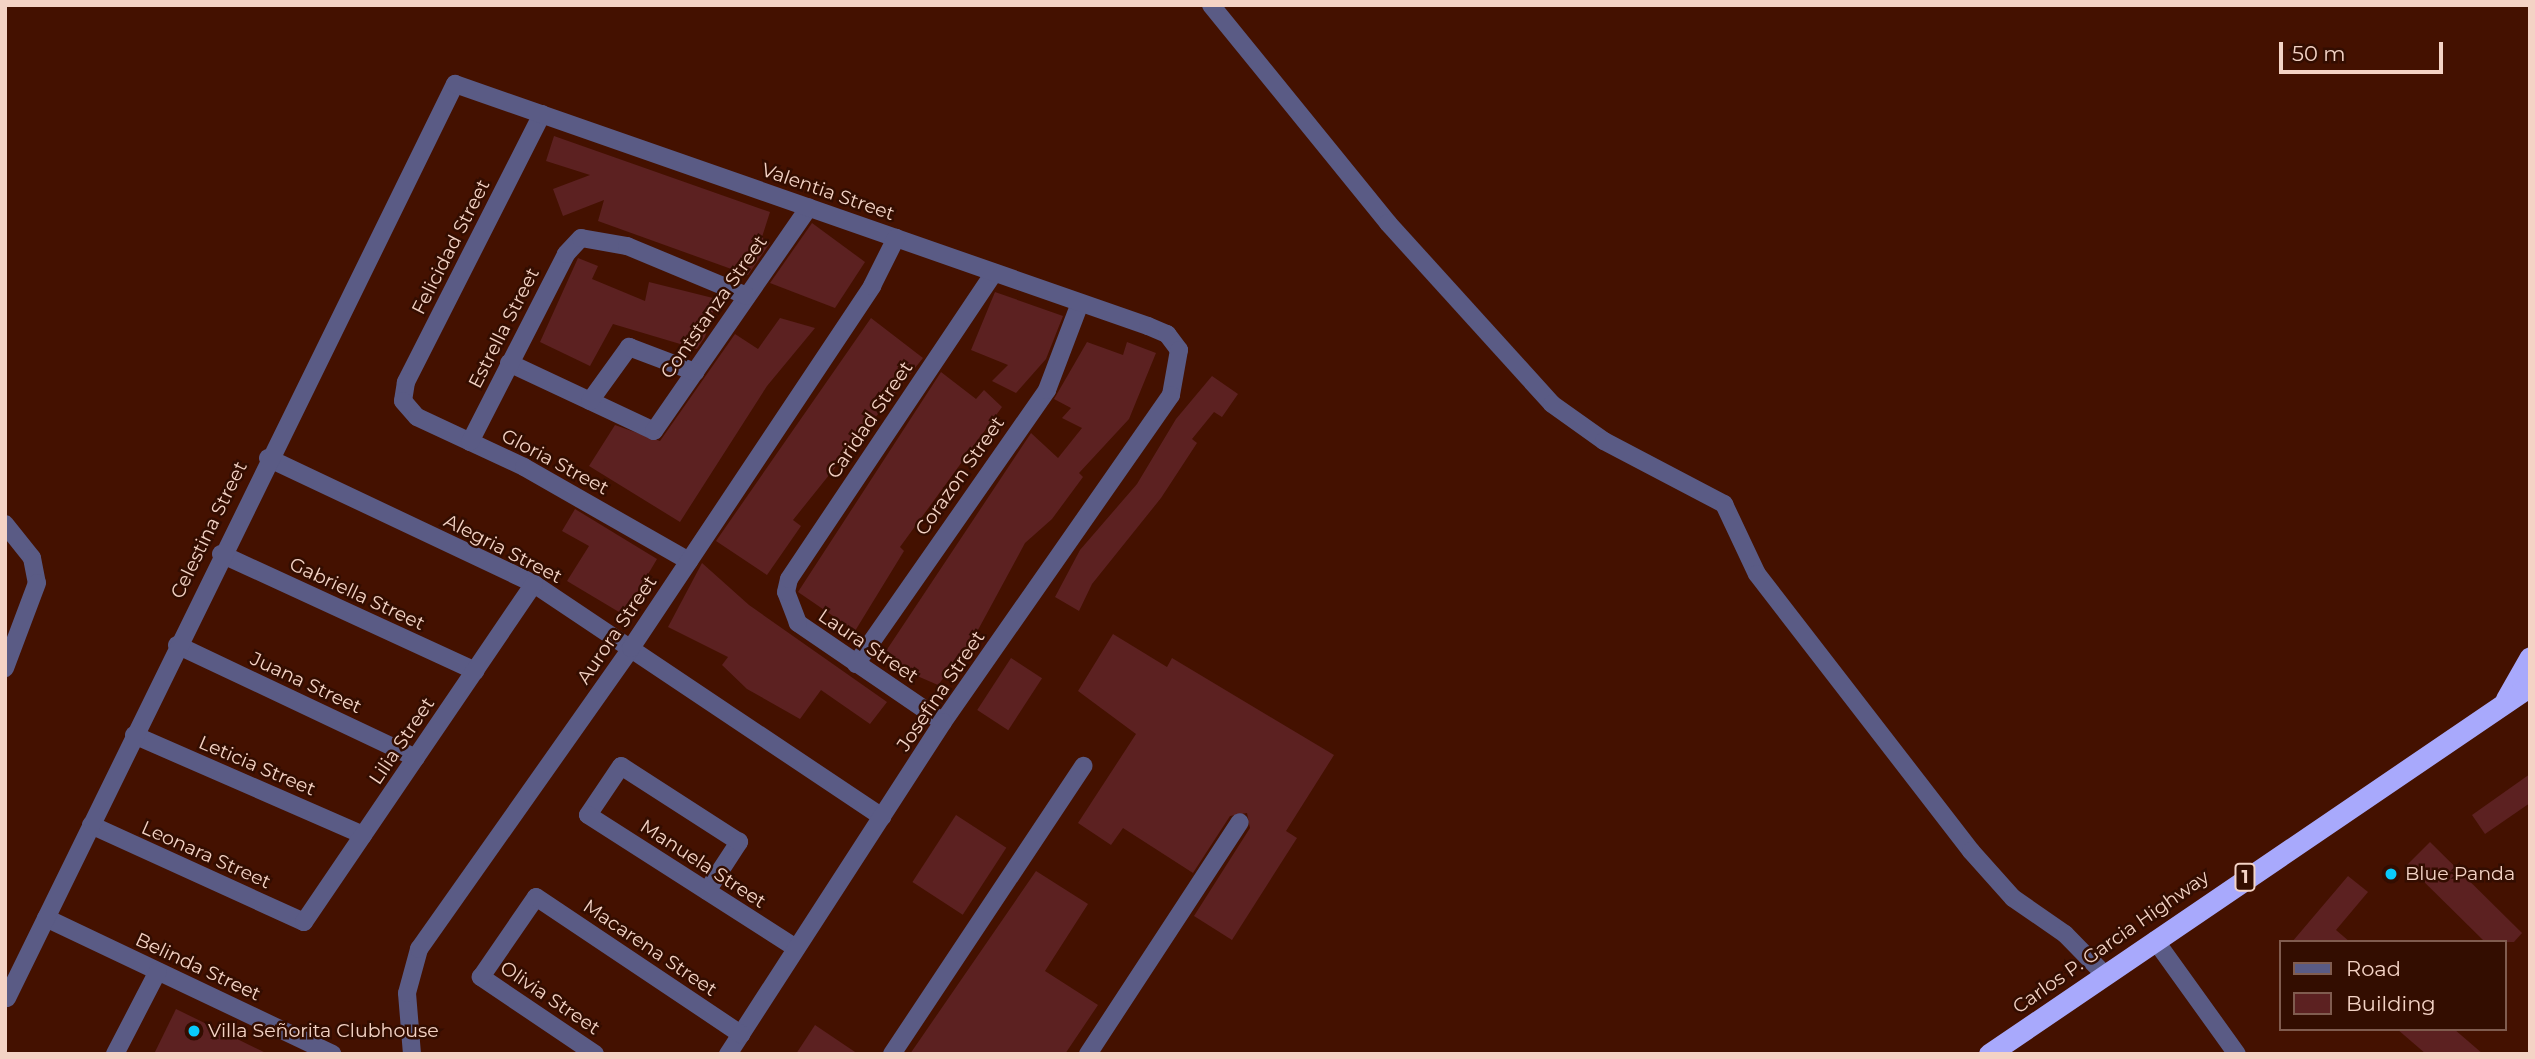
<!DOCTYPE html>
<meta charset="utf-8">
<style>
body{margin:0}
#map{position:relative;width:2535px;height:1059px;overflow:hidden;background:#410;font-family:Montserrat,sans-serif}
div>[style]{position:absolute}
.building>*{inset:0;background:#5c2121;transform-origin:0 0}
.minor>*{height:18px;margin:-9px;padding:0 9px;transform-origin:9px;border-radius:9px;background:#5a5b85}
.highway>*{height:21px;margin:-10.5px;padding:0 10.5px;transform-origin:10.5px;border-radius:10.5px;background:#a8a9fc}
.dots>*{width:19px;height:19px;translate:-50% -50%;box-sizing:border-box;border:4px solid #330d00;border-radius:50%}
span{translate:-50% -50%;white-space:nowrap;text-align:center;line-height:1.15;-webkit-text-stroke:5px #330d00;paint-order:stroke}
.shield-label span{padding:2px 5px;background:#330d00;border:2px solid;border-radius:5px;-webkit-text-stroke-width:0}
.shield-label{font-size:18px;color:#f4d3c5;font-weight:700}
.street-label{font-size:19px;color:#f4d3c5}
.poi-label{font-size:19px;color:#f4d3c5}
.left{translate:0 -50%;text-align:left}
.frame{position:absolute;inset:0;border:7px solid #f4d3c5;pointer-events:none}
.legend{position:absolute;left:2279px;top:940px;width:228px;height:91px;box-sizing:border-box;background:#330d00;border:2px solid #805c4f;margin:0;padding:9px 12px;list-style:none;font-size:21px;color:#f4d3c5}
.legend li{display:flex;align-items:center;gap:14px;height:35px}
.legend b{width:35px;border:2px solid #805c4f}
.scale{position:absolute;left:2279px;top:42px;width:164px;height:32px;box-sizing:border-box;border:4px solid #f4d3c5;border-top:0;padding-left:9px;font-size:21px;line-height:24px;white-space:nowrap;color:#f4d3c5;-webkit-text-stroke:5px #330d00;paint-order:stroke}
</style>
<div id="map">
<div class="building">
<i style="clip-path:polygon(554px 136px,770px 212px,762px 237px,770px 243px,748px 275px,598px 221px,604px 200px,563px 216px,553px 189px,590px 175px,546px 161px)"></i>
<i style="clip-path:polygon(812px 223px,865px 262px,835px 308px,770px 283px)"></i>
<i style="clip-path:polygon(578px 258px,598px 266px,592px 279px,645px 301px,649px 282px,717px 299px,705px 337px,697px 349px,613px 324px,590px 366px,540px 342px)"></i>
<i style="clip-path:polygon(995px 292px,1063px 316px,1046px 359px,1016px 393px,992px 381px,1008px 365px,971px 350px)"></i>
<i style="clip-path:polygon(780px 318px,815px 328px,767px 386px,680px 522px,589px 466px,615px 425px,660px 441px,735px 334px,758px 349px)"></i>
<i style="clip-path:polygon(871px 318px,923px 358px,793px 520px,801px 526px,767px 575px,716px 541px)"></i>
<i style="clip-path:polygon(1087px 342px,1123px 355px,1127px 342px,1156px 353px,1129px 419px,1079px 473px,1083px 477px,1052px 519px,1025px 543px,972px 641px,938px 685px,901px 669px,882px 657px,1031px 433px,1058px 458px,1082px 428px,1062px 418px,1071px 408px,1054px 399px)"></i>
<i style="clip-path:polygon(941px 372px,976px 399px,984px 390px,1002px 407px,900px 547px,904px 551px,855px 631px,798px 592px)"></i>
<i style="clip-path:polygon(1212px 376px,1238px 394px,1222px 417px,1214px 412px,1192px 439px,1197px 443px,1161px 498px,1092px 584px,1079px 611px,1055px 597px,1080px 550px,1137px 484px,1176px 419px)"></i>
<i style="clip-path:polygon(575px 509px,657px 559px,624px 615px,567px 581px,589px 546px,562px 531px)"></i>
<i style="clip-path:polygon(702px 563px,749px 605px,887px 702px,870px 724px,821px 690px,800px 719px,747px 689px,722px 665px,728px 657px,668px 627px)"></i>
<i style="clip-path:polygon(1113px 634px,1167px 667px,1172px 658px,1334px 755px,1286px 831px,1297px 838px,1232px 940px,1194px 916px,1250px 828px,1247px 813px,1230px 816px,1193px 873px,1123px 828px,1111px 845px,1078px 823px,1136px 734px,1078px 691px)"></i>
<i style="left:1011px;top:658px;width:37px;height:62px;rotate:33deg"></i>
<i style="clip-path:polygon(2530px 774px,2530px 803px,2485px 834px,2472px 815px)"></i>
<i style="left:956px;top:815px;width:60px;height:80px;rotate:33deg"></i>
<i style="clip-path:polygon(2430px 842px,2522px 933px,2514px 942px,2485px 942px,2407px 865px)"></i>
<i style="clip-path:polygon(1036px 871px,1088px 904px,1045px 971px,1098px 1005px,1065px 1054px,910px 1054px)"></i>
<i style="clip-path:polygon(2348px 876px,2368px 892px,2336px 930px,2350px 942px,2292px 942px)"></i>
<i style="clip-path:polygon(176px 1009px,268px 1054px,154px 1054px)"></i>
<i style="clip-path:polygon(815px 1025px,858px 1054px,796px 1054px)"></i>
<i style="clip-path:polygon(2397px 1029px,2454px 1029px,2483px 1054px,2426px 1054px)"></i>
</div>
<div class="minor">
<i style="left:1211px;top:5px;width:281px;rotate:50.9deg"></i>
<i style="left:1388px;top:223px;width:244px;rotate:47.8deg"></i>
<i style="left:1552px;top:404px;width:64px;rotate:35.4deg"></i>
<i style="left:1604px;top:441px;width:136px;rotate:27.7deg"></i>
<i style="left:1724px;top:504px;width:77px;rotate:64.8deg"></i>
<i style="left:1757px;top:574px;width:350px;rotate:52.3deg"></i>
<i style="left:1971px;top:851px;width:63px;rotate:48.2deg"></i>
<i style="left:2013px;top:898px;width:63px;rotate:34.7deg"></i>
<i style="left:2065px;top:934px;width:56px;rotate:45.7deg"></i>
<i style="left:542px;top:114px;width:301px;rotate:116.9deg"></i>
<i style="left:406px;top:382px;width:19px;rotate:99deg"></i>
<i style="left:403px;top:401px;width:21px;rotate:49deg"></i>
<i style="left:417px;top:417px;width:118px;rotate:25deg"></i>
<i style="left:524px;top:467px;width:190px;rotate:29.7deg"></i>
<i style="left:509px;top:363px;width:160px;rotate:25.1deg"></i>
<i style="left:654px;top:431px;width:272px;rotate:-55.3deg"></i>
<i style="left:590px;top:401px;width:67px;rotate:-54.2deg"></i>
<i style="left:629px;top:347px;width:71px;rotate:20.7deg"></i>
<i style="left:470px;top:442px;width:211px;rotate:-62.9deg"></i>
<i style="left:566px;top:254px;width:22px;rotate:-47deg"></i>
<i style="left:581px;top:238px;width:47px;rotate:9.9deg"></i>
<i style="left:627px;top:246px;width:130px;rotate:22.6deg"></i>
<i style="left:268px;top:458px;width:294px;rotate:25.3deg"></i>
<i style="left:534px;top:584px;width:419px;rotate:33.8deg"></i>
<i style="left:5px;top:524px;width:43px;rotate:51.5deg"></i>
<i style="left:32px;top:558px;width:25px;rotate:79deg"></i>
<i style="left:37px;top:583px;width:91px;rotate:110.6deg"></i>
<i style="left:221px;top:554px;width:280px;rotate:24.7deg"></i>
<i style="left:177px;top:645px;width:264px;rotate:25.3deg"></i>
<i style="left:856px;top:664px;width:334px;rotate:-55.1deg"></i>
<i style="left:1047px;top:390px;width:93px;rotate:-69.2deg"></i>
<i style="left:943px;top:722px;width:176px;rotate:-145.7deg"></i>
<i style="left:798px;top:623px;width:33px;rotate:-111deg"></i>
<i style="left:786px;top:592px;width:13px;rotate:-77deg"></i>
<i style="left:789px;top:579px;width:368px;rotate:-56.2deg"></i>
<i style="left:134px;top:735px;width:250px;rotate:23.6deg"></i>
<i style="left:91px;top:825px;width:234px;rotate:24.5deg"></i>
<i style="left:304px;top:922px;width:409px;rotate:-55.8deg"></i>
<i style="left:707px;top:891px;width:59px;rotate:-56.9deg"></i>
<i style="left:739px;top:842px;width:140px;rotate:-147.2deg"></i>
<i style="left:621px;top:766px;width:59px;rotate:124deg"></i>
<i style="left:588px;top:815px;width:247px;rotate:32.6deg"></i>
<i style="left:46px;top:918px;width:317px;rotate:25.4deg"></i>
<i style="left:2155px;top:940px;width:140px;rotate:54.3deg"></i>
<i style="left:7px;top:998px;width:1018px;rotate:-63.89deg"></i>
<i style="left:455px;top:84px;width:734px;rotate:19.25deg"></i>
<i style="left:1148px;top:326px;width:21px;rotate:23deg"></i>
<i style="left:1167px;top:334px;width:20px;rotate:53deg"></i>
<i style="left:1179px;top:350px;width:46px;rotate:100.1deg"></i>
<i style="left:1171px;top:395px;width:399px;rotate:124.9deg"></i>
<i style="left:943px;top:722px;width:396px;rotate:122.9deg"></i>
<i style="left:115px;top:1054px;width:93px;rotate:-62.6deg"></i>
<i style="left:412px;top:1054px;width:61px;rotate:-94.7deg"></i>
<i style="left:407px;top:993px;width:46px;rotate:-74.7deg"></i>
<i style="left:419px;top:949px;width:368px;rotate:-54.8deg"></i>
<i style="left:631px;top:648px;width:435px;rotate:-56.3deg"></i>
<i style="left:872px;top:286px;width:54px;rotate:-63.4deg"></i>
<i style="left:595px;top:1054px;width:138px;rotate:-146deg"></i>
<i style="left:481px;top:977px;width:97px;rotate:-55.5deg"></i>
<i style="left:536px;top:897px;width:247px;rotate:33.8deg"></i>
<i style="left:892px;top:1054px;width:346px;rotate:-56.4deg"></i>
<i style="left:1088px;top:1054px;width:277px;rotate:-56.8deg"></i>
</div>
<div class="highway">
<i style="left:2506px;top:699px;width:48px;rotate:-60.3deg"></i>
<i style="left:1989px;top:1054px;width:654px;rotate:-34.22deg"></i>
</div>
<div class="dots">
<i style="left:2391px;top:874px;background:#09cafa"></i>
<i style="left:194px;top:1031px;background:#09cafa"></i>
</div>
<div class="shield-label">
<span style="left:2245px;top:877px">1</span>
</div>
<div class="street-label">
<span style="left:828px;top:192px;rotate:19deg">Valentia Street</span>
<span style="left:451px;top:247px;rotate:-63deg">Felicidad Street</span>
<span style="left:714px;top:307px;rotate:-55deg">Contstanza Street</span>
<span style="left:504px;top:328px;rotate:-63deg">Estrella Street</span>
<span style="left:870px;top:420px;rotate:-56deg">Caridad Street</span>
<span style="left:555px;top:462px;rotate:28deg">Gloria Street</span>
<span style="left:960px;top:476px;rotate:-55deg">Corazon Street</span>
<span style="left:209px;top:530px;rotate:-64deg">Celestina Street</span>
<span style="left:503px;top:549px;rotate:27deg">Alegria Street</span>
<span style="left:357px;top:594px;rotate:25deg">Gabriella Street</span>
<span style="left:617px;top:630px;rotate:-56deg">Aurora Street</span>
<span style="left:868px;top:646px;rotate:34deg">Laura Street</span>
<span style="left:306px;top:683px;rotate:25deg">Juana Street</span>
<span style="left:941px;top:691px;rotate:-56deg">Josefina Street</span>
<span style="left:402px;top:741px;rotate:-56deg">Lilia Street</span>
<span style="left:257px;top:766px;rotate:23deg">Leticia Street</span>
<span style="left:206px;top:855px;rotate:24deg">Leonara Street</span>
<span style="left:703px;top:864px;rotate:33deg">Manuela Street</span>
<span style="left:2111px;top:942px;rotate:-35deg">Carlos P. Garcia Highway</span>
<span style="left:650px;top:948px;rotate:34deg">Macarena Street</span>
<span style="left:198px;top:967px;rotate:25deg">Belinda Street</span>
<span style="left:550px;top:998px;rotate:34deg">Olivia Street</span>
</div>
<div class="poi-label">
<span class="left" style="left:2405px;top:874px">Blue Panda</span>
<span class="left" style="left:208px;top:1031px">Villa Señorita Clubhouse</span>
</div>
<div class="frame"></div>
<ul class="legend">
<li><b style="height:9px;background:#5a5b85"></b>Road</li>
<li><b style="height:19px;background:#5c2121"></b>Building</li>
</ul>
<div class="scale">50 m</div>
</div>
